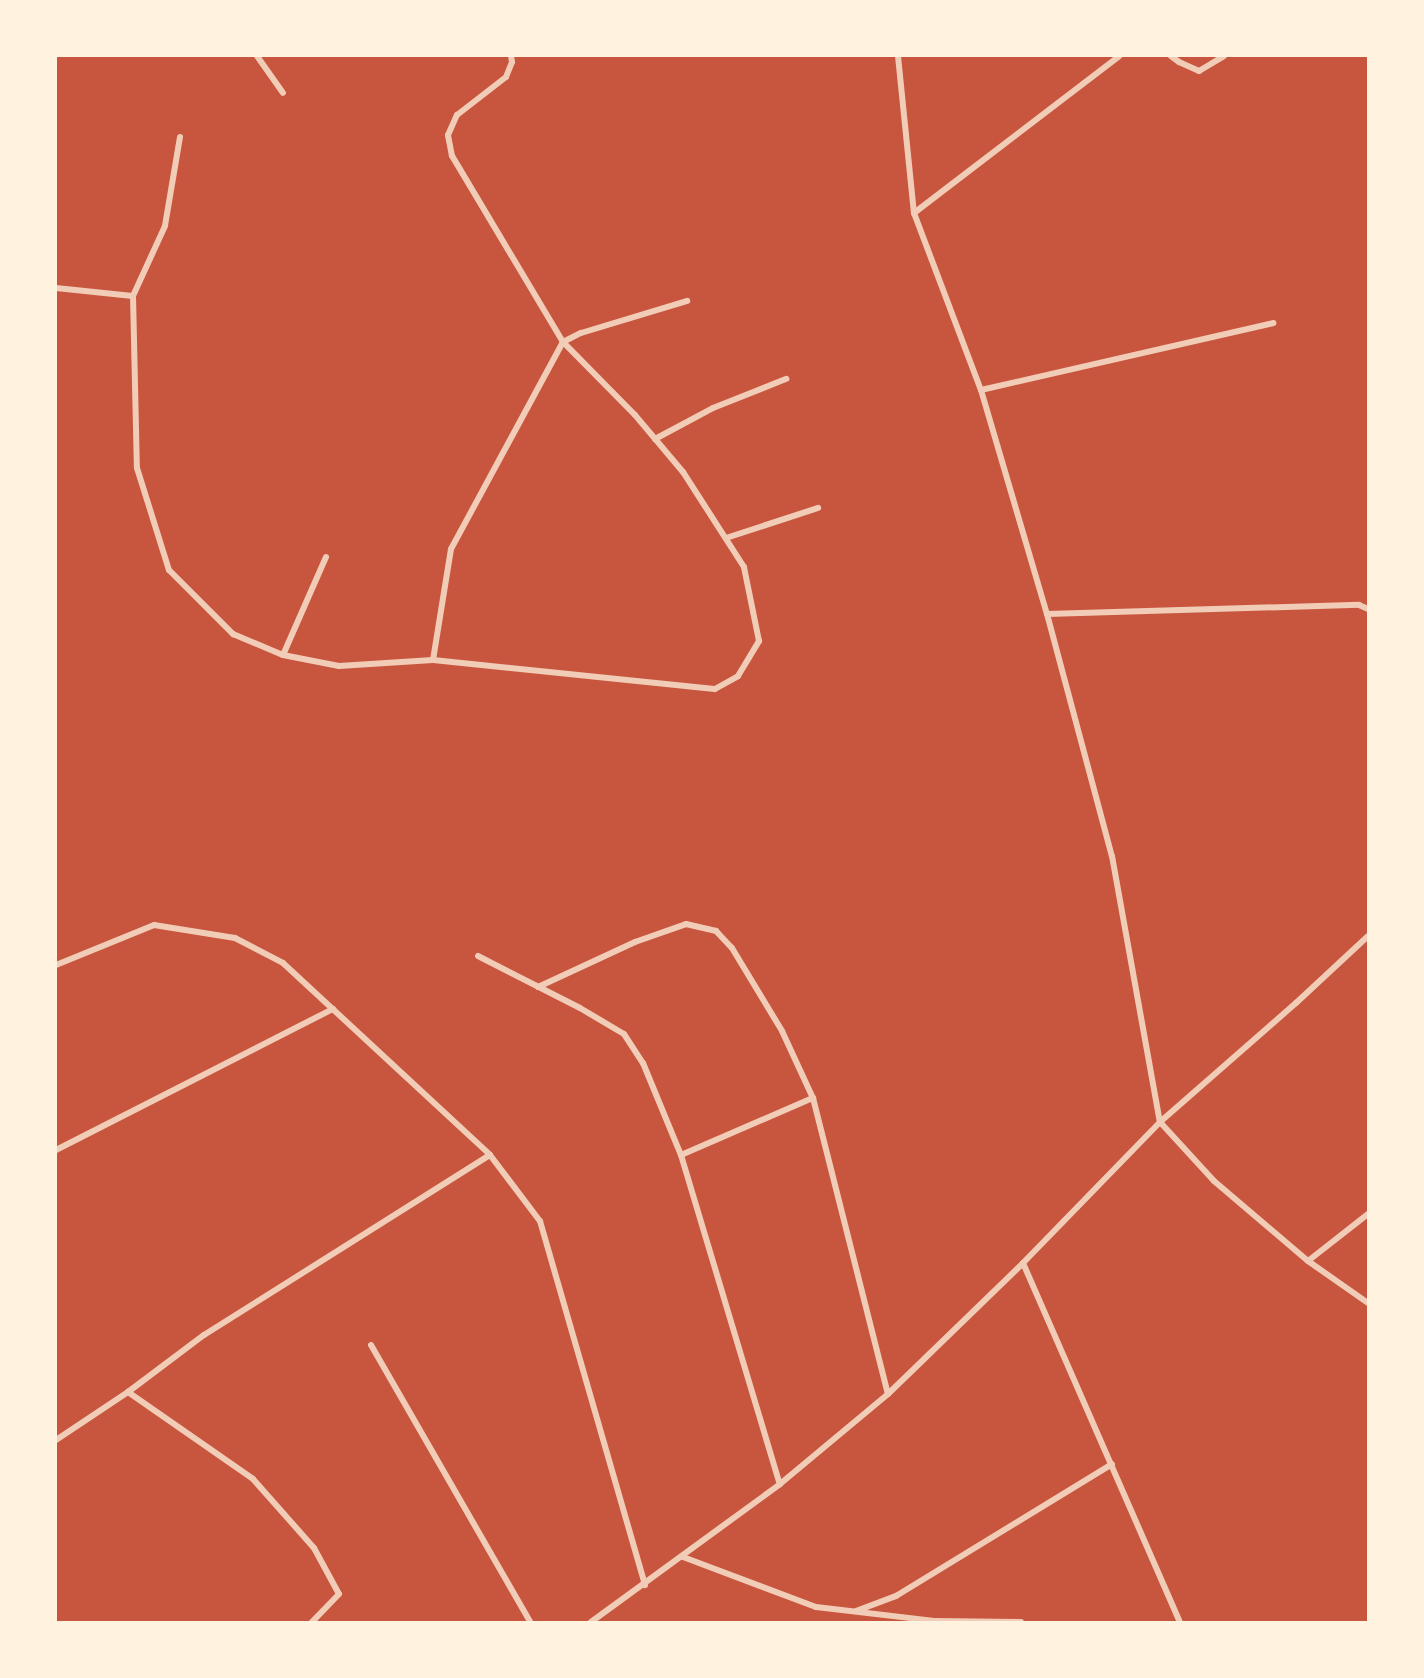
<!DOCTYPE html>
<style>
body{margin:0}
#map{position:relative;width:1424px;height:1678px;overflow:hidden;background:#c8553d;font-family:Quicksand,sans-serif}
div>[style]{position:absolute}
.minor>*{height:6px;margin:-3px;padding:0 3px;transform-origin:3px;border-radius:3px;background:#f1ccb7}
span{translate:-50% -50%;white-space:nowrap;text-align:center;line-height:1.15;-webkit-text-stroke:4.5px #fff3e0;paint-order:stroke}
.frame{position:absolute;inset:0;border:57px solid #fff3e0;pointer-events:none}
</style>
<div id="map">
<div class="minor">
<i style="left:257px;top:56px;width:45px;rotate:54.9deg"></i>
<i style="left:898px;top:56px;width:158px;rotate:84.2deg"></i>
<i style="left:914px;top:213px;width:189px;rotate:69.3deg"></i>
<i style="left:981px;top:390px;width:234px;rotate:73.6deg"></i>
<i style="left:1047px;top:614px;width:251px;rotate:75deg"></i>
<i style="left:1112px;top:856px;width:270px;rotate:79.8deg"></i>
<i style="left:1160px;top:1122px;width:80px;rotate:47.5deg"></i>
<i style="left:1214px;top:1181px;width:123px;rotate:40.4deg"></i>
<i style="left:1308px;top:1261px;width:73px;rotate:35deg"></i>
<i style="left:1171px;top:56px;width:10px;rotate:37deg"></i>
<i style="left:1179px;top:62px;width:22px;rotate:24deg"></i>
<i style="left:1199px;top:71px;width:29px;rotate:-31deg"></i>
<i style="left:180px;top:137px;width:90px;rotate:99.6deg"></i>
<i style="left:165px;top:226px;width:77px;rotate:114.6deg"></i>
<i style="left:133px;top:296px;width:172px;rotate:88.7deg"></i>
<i style="left:137px;top:468px;width:107px;rotate:72.6deg"></i>
<i style="left:169px;top:570px;width:91px;rotate:45deg"></i>
<i style="left:233px;top:634px;width:54px;rotate:22.8deg"></i>
<i style="left:283px;top:655px;width:57px;rotate:11.1deg"></i>
<i style="left:339px;top:666px;width:94px;rotate:-3.7deg"></i>
<i style="left:433px;top:660px;width:112px;rotate:-80.8deg"></i>
<i style="left:451px;top:549px;width:235px;rotate:-61.6deg"></i>
<i style="left:563px;top:342px;width:20px;rotate:-27deg"></i>
<i style="left:581px;top:333px;width:111px;rotate:-16.8deg"></i>
<i style="left:914px;top:213px;width:258px;rotate:-37.4deg"></i>
<i style="left:56px;top:288px;width:77px;rotate:5.9deg"></i>
<i style="left:981px;top:390px;width:300px;rotate:-12.9deg"></i>
<i style="left:655px;top:439px;width:66px;rotate:-28.1deg"></i>
<i style="left:713px;top:408px;width:79px;rotate:-21.7deg"></i>
<i style="left:726px;top:538px;width:97px;rotate:-18.1deg"></i>
<i style="left:1047px;top:614px;width:312px;rotate:-1.7deg"></i>
<i style="left:1359px;top:605px;width:10px;rotate:24deg"></i>
<i style="left:283px;top:655px;width:107px;rotate:-66.3deg"></i>
<i style="left:433px;top:660px;width:283px;rotate:5.9deg"></i>
<i style="left:715px;top:689px;width:26px;rotate:-29deg"></i>
<i style="left:738px;top:676px;width:41px;rotate:-59deg"></i>
<i style="left:759px;top:641px;width:76px;rotate:-101.5deg"></i>
<i style="left:744px;top:567px;width:113px;rotate:-122.7deg"></i>
<i style="left:683px;top:472px;width:75px;rotate:-130.1deg"></i>
<i style="left:635px;top:415px;width:103px;rotate:-134.6deg"></i>
<i style="left:563px;top:342px;width:217px;rotate:-120.8deg"></i>
<i style="left:452px;top:156px;width:21px;rotate:-101deg"></i>
<i style="left:448px;top:135px;width:22px;rotate:-66deg"></i>
<i style="left:457px;top:115px;width:62px;rotate:-37.8deg"></i>
<i style="left:506px;top:77px;width:16px;rotate:-68deg"></i>
<i style="left:512px;top:62px;width:6px;rotate:-99deg"></i>
<i style="left:478px;top:956px;width:114px;rotate:27deg"></i>
<i style="left:580px;top:1008px;width:51px;rotate:30.6deg"></i>
<i style="left:624px;top:1034px;width:35px;rotate:57deg"></i>
<i style="left:643px;top:1063px;width:100px;rotate:67.6deg"></i>
<i style="left:681px;top:1155px;width:344px;rotate:73.3deg"></i>
<i style="left:56px;top:965px;width:106px;rotate:-22.2deg"></i>
<i style="left:154px;top:925px;width:82px;rotate:9.1deg"></i>
<i style="left:235px;top:938px;width:54px;rotate:27.5deg"></i>
<i style="left:283px;top:963px;width:282px;rotate:42.8deg"></i>
<i style="left:490px;top:1155px;width:83px;rotate:52.9deg"></i>
<i style="left:540px;top:1221px;width:379px;rotate:73.9deg"></i>
<i style="left:538px;top:987px;width:107px;rotate:-24.9deg"></i>
<i style="left:635px;top:942px;width:54px;rotate:-19.4deg"></i>
<i style="left:686px;top:924px;width:31px;rotate:13deg"></i>
<i style="left:716px;top:931px;width:23px;rotate:47deg"></i>
<i style="left:732px;top:948px;width:97px;rotate:58.9deg"></i>
<i style="left:782px;top:1031px;width:74px;rotate:65.2deg"></i>
<i style="left:813px;top:1098px;width:305px;rotate:75.8deg"></i>
<i style="left:56px;top:1150px;width:311px;rotate:-27deg"></i>
<i style="left:681px;top:1155px;width:144px;rotate:-23.4deg"></i>
<i style="left:1308px;top:1261px;width:76px;rotate:-38.1deg"></i>
<i style="left:1023px;top:1263px;width:392px;rotate:66.4deg"></i>
<i style="left:371px;top:1345px;width:319px;rotate:60.1deg"></i>
<i style="left:128px;top:1392px;width:152px;rotate:34.8deg"></i>
<i style="left:253px;top:1479px;width:92px;rotate:48.5deg"></i>
<i style="left:314px;top:1548px;width:52px;rotate:61.5deg"></i>
<i style="left:339px;top:1594px;width:39px;rotate:134deg"></i>
<i style="left:56px;top:1440px;width:87px;rotate:-33.7deg"></i>
<i style="left:128px;top:1392px;width:95px;rotate:-36.9deg"></i>
<i style="left:204px;top:1335px;width:338px;rotate:-32.2deg"></i>
<i style="left:683px;top:1557px;width:142px;rotate:20.6deg"></i>
<i style="left:816px;top:1607px;width:121px;rotate:6.7deg"></i>
<i style="left:936px;top:1621px;width:85px;rotate:0.7deg"></i>
<i style="left:856px;top:1611px;width:43px;rotate:-20.6deg"></i>
<i style="left:896px;top:1596px;width:253px;rotate:-31.4deg"></i>
<i style="left:591px;top:1622px;width:234px;rotate:-36.1deg"></i>
<i style="left:780px;top:1484px;width:141px;rotate:-39.8deg"></i>
<i style="left:888px;top:1394px;width:188px;rotate:-44.1deg"></i>
<i style="left:1023px;top:1263px;width:197px;rotate:-45.8deg"></i>
<i style="left:1160px;top:1122px;width:181px;rotate:-41.2deg"></i>
<i style="left:1296px;top:1003px;width:98px;rotate:-42.9deg"></i>
</div>
<div class="frame"></div>
</div>
